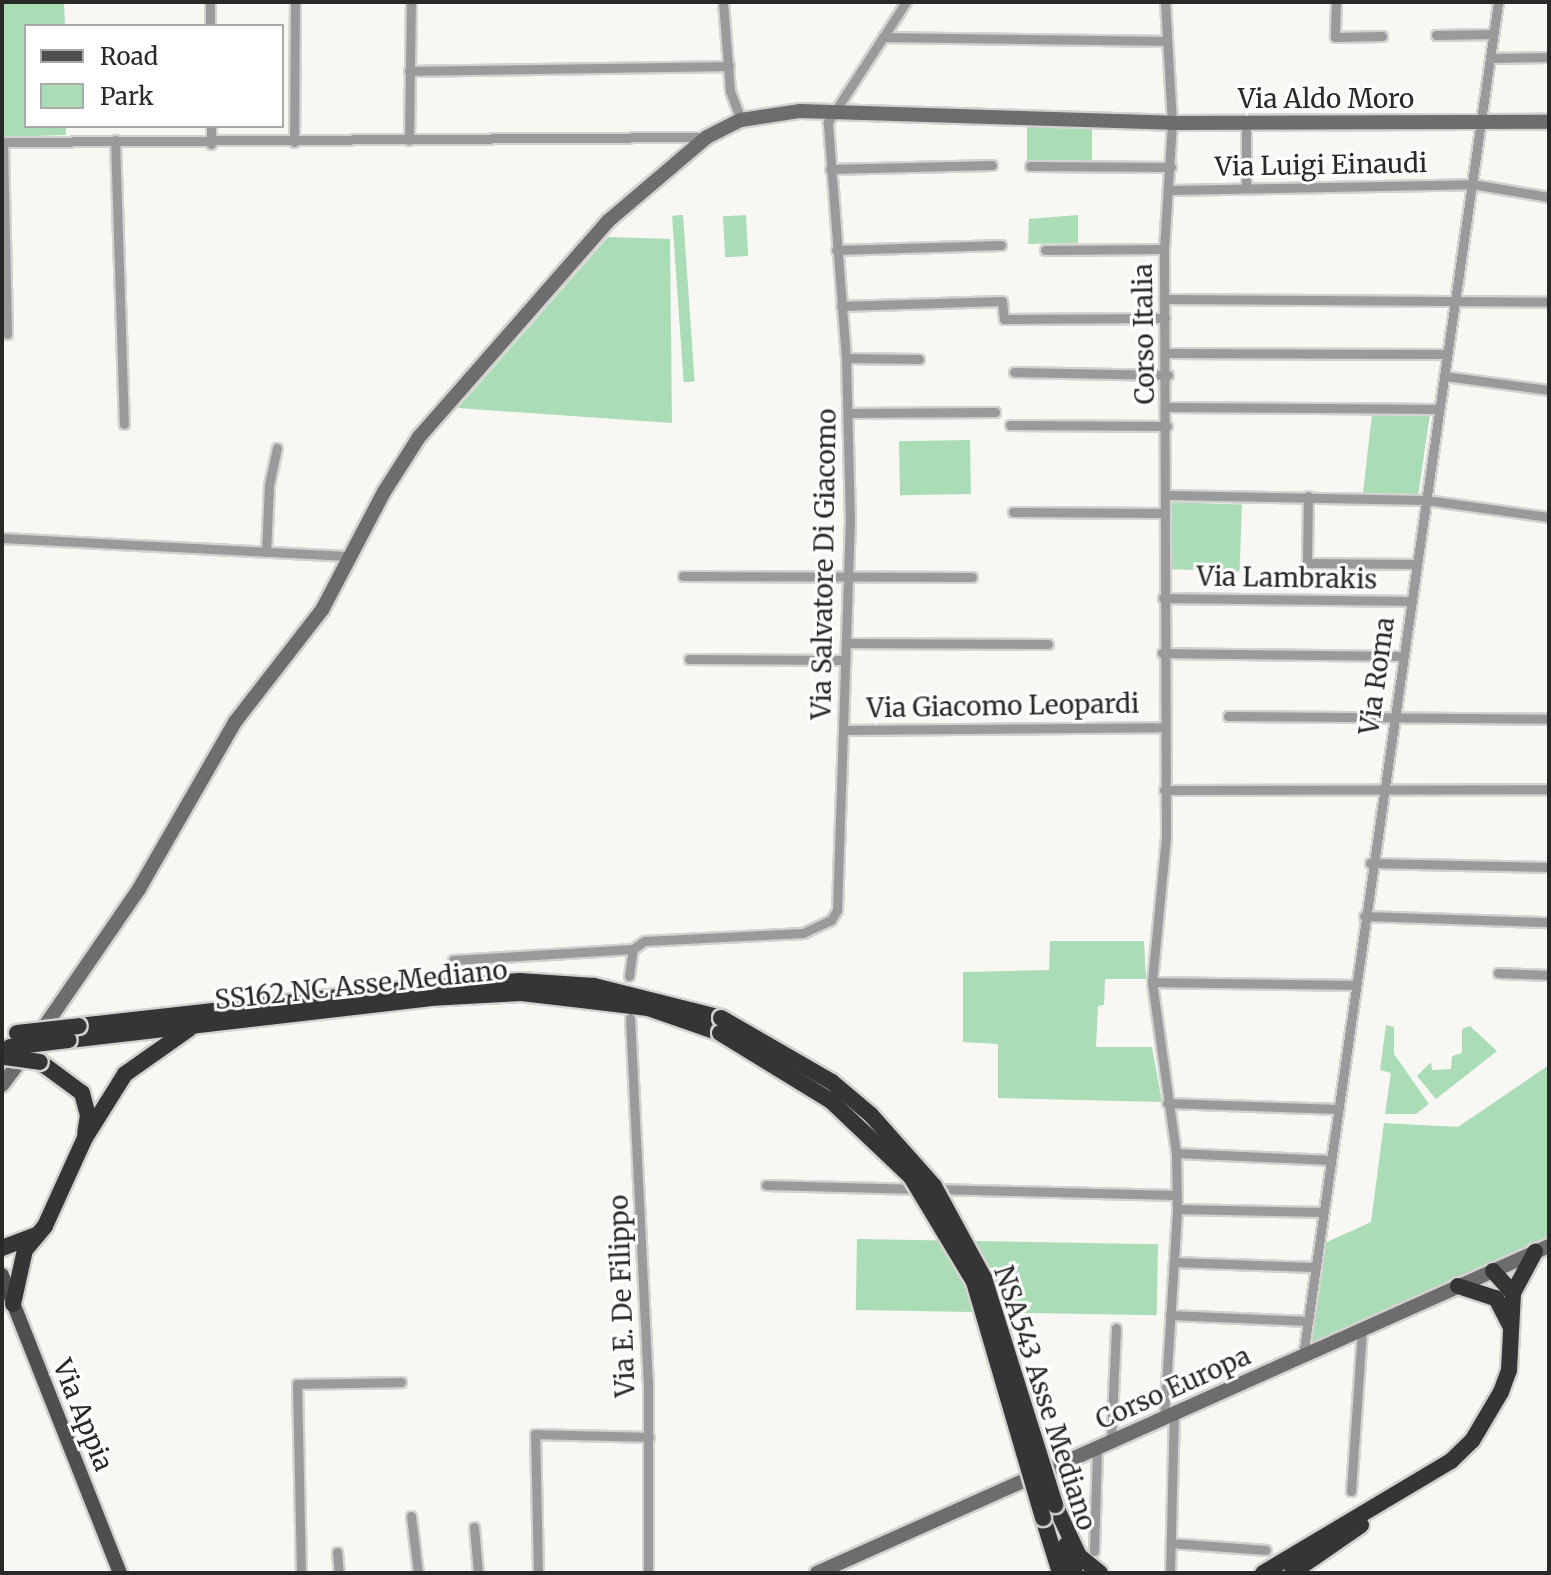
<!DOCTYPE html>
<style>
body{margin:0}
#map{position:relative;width:1551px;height:1575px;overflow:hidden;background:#f8f7f4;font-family:Merriweather,serif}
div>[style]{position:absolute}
.green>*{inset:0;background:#aadcb6;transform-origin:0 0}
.roads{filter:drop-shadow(2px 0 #d3d2cf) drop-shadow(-2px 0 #d3d2cf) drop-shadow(0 2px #d3d2cf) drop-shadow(0 -2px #d3d2cf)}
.street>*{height:9px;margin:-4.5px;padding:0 4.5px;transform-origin:4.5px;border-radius:4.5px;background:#999a9b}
.secondary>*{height:14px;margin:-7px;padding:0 7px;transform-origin:7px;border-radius:7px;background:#6d6d6f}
.primary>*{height:14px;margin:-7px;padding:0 7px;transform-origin:7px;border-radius:7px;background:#4e4f51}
.highway>*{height:16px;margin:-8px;padding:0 8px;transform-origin:8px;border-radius:8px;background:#353538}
.bridges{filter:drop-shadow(2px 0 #d3d2cf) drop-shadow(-2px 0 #d3d2cf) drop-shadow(0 2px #d3d2cf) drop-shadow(0 -2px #d3d2cf)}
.highway-bridge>*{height:16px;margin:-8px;padding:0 8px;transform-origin:8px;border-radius:8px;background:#353538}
span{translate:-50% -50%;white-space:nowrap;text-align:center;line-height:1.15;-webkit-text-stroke:6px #fff;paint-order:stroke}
.street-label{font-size:26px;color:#292928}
.frame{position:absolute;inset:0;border:4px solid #292928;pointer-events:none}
.legend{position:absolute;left:24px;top:24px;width:260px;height:104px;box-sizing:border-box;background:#fff;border:2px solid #a9a9a9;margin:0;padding:10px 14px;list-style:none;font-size:24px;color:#292928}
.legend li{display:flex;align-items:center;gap:16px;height:40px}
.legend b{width:40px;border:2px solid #a9a9a9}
</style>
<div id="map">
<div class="green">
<i style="clip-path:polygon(2px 2px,64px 2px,65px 26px,26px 26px,26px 126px,66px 126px,66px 135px,2px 137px)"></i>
<i style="left:1027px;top:127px;width:65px;height:37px"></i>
<i style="left:683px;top:215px;width:167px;height:11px;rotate:86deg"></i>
<i style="left:746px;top:215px;width:41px;height:23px;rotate:87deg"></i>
<i style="clip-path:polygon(1078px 215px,1078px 243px,1028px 244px,1029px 219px)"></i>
<i style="clip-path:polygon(608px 237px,670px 239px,672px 423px,458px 408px)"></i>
<i style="clip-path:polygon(1372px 414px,1430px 414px,1418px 496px,1363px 493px)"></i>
<i style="left:970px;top:440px;width:54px;height:71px;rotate:89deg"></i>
<i style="left:1169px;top:502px;width:73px;height:67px;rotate:2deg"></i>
<i style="clip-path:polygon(1050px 941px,1144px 941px,1146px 979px,1105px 979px,1104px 1005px,1098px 1006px,1096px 1047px,1152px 1047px,1162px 1102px,998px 1098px,998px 1044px,963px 1042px,963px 972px,1049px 970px)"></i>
<i style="clip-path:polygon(1386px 1025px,1394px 1027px,1394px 1054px,1429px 1104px,1416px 1114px,1385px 1114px,1391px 1073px,1380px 1070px)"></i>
<i style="clip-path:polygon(1470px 1026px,1497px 1051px,1436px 1099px,1417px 1076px,1431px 1062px,1432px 1070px,1451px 1069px,1452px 1056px,1462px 1053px,1462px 1029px)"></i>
<i style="clip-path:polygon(1549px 1065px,1549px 1240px,1308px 1347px,1325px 1243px,1371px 1222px,1384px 1123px,1458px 1127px)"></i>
<i style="left:857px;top:1239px;width:301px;height:71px;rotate:1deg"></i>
</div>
<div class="roads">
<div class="street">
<i style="left:210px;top:2px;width:24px;rotate:90deg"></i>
<i style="left:723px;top:2px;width:89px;rotate:85.5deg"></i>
<i style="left:730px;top:91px;width:31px;rotate:69deg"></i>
<i style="left:1336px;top:2px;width:35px;rotate:92deg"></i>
<i style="left:1335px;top:37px;width:47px;rotate:-1.2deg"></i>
<i style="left:1436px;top:35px;width:57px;rotate:-1deg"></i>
<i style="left:883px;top:37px;width:283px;rotate:0.8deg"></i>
<i style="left:1490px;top:58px;width:59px;rotate:-1deg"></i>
<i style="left:409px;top:71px;width:320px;rotate:-0.9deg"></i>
<i style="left:1246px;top:123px;width:65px;rotate:90deg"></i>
<i style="left:211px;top:126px;width:18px;rotate:90deg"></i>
<i style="left:115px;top:140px;width:284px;rotate:88.2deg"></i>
<i style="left:409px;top:140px;width:138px;rotate:-89.2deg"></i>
<i style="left:2px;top:142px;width:704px;rotate:-0.41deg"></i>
<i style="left:3px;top:142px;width:192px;rotate:88.8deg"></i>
<i style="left:294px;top:142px;width:140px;rotate:-89.6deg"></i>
<i style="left:1030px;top:166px;width:141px;rotate:0.4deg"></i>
<i style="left:830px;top:169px;width:162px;rotate:-1.4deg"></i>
<i style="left:1171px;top:190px;width:301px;rotate:-1.1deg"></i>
<i style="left:1472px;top:184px;width:78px;rotate:9.6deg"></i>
<i style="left:836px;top:250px;width:165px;rotate:-1.7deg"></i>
<i style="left:1045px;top:250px;width:119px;rotate:-0.5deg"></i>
<i style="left:1166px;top:299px;width:383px;rotate:0.4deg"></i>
<i style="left:841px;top:306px;width:161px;rotate:-1.8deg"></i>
<i style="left:1002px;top:301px;width:18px;rotate:84deg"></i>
<i style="left:1004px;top:319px;width:161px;rotate:-0.4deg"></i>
<i style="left:1166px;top:353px;width:281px;rotate:0.2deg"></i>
<i style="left:846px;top:358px;width:73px;rotate:0.8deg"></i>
<i style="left:1014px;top:372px;width:154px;rotate:1.1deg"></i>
<i style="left:1444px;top:376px;width:106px;rotate:7.6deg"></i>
<i style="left:1167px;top:407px;width:272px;rotate:0.4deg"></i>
<i style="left:848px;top:413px;width:147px;rotate:-0.4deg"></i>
<i style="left:1010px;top:425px;width:157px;rotate:0.4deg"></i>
<i style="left:1167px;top:495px;width:259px;rotate:1.1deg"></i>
<i style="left:1426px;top:500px;width:124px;rotate:7.9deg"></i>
<i style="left:1308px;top:496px;width:67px;rotate:90.9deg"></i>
<i style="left:1307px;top:563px;width:109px;rotate:0.5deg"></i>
<i style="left:1013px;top:512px;width:151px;rotate:0.4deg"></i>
<i style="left:2px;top:538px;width:346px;rotate:3deg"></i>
<i style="left:266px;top:552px;width:67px;rotate:-87.4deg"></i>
<i style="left:269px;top:485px;width:38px;rotate:-78deg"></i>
<i style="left:683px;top:576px;width:289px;rotate:0.2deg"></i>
<i style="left:1163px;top:598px;width:248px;rotate:0.7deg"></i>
<i style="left:846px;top:643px;width:202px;rotate:0.3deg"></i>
<i style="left:1162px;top:653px;width:240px;rotate:0.7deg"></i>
<i style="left:689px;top:659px;width:156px;rotate:0.4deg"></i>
<i style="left:1228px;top:716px;width:321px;rotate:0.5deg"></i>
<i style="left:844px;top:730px;width:319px;rotate:-0.5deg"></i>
<i style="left:1164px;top:790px;width:385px;rotate:-0.1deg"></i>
<i style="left:1370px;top:863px;width:179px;rotate:1.3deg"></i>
<i style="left:1364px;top:916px;width:185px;rotate:1.9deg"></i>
<i style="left:453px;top:960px;width:180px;rotate:-3.5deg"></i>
<i style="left:1498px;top:973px;width:51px;rotate:2.2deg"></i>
<i style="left:629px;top:976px;width:27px;rotate:-82deg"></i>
<i style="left:633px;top:949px;width:14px;rotate:-36deg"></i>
<i style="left:644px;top:941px;width:159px;rotate:-2.9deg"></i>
<i style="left:803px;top:933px;width:31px;rotate:-25deg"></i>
<i style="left:831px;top:920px;width:12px;rotate:-59deg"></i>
<i style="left:837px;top:910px;width:388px;rotate:-88.1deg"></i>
<i style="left:850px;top:522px;width:164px;rotate:-91.4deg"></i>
<i style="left:846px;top:358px;width:237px;rotate:-94.4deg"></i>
<i style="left:828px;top:122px;width:143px;rotate:-57deg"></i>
<i style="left:1152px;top:982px;width:203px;rotate:0.8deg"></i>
<i style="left:630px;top:1018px;width:364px;rotate:87.2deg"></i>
<i style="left:648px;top:1382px;width:191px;rotate:90deg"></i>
<i style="left:1167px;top:1103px;width:171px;rotate:2deg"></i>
<i style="left:1176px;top:1153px;width:155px;rotate:2.6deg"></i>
<i style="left:766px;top:1185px;width:153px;rotate:1.5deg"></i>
<i style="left:934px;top:1189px;width:242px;rotate:1.4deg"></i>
<i style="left:1177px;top:1209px;width:145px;rotate:1.2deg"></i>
<i style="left:1174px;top:1262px;width:139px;rotate:2.1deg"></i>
<i style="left:1170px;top:1315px;width:138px;rotate:2.5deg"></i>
<i style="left:1303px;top:1356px;width:1368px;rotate:-81.8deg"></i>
<i style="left:1164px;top:1418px;width:209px;rotate:-86.4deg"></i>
<i style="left:1177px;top:1209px;width:56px;rotate:-91deg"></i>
<i style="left:1176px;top:1153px;width:173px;rotate:-98deg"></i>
<i style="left:1152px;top:982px;width:147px;rotate:-84.5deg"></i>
<i style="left:1166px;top:836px;width:587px;rotate:-90.2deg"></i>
<i style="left:1164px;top:249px;width:126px;rotate:-86.4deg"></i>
<i style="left:1172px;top:123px;width:121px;rotate:-93.3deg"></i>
<i style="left:1111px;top:1442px;width:114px;rotate:-87.5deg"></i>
<i style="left:1351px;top:1491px;width:161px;rotate:-86.1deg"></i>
<i style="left:411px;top:1516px;width:57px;rotate:83deg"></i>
<i style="left:474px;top:1527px;width:46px;rotate:85deg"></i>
<i style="left:1171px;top:1543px;width:95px;rotate:4.2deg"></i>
<i style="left:1094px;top:1551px;width:103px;rotate:-88.3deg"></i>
<i style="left:337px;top:1552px;width:21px;rotate:85deg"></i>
<i style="left:301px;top:1573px;width:189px;rotate:-91.2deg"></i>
<i style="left:297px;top:1384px;width:104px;rotate:-1.1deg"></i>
<i style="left:538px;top:1573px;width:139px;rotate:-91.2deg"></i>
<i style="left:535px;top:1434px;width:114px;rotate:1.5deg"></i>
<i style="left:1170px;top:1573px;width:160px;rotate:-88.6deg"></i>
</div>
<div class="secondary">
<i style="left:38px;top:1036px;width:178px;rotate:-55.5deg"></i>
<i style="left:139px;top:889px;width:193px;rotate:-60.1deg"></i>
<i style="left:235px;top:722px;width:142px;rotate:-52.2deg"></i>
<i style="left:322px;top:610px;width:133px;rotate:-62.3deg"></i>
<i style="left:384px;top:492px;width:65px;rotate:-57.5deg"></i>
<i style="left:419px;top:437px;width:286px;rotate:-48.8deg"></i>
<i style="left:607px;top:222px;width:131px;rotate:-40.4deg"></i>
<i style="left:707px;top:137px;width:38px;rotate:-27deg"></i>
<i style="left:741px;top:120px;width:60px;rotate:-8.7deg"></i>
<i style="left:800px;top:111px;width:372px;rotate:1.8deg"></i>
<i style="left:1172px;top:123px;width:377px;rotate:-0.2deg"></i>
<i style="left:2px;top:1085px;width:40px;rotate:-53deg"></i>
<i style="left:817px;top:1573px;width:802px;rotate:-24.07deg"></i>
</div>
<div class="primary">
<i style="left:2px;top:1275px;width:321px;rotate:68.4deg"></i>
</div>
<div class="highway">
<i style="left:439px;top:986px;width:81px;rotate:-3.5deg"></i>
<i style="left:520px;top:981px;width:74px;rotate:3.9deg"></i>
<i style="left:594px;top:986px;width:131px;rotate:14.1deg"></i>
<i style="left:79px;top:1026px;width:331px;rotate:-6.4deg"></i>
<i style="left:69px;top:1040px;width:363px;rotate:-6.6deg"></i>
<i style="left:430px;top:998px;width:91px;rotate:-3.1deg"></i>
<i style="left:521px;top:993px;width:128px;rotate:6.7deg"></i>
<i style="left:648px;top:1008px;width:76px;rotate:19.1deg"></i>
<i style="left:40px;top:1062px;width:52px;rotate:36.4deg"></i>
<i style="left:82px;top:1093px;width:23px;rotate:75deg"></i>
<i style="left:88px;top:1115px;width:18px;rotate:99deg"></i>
<i style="left:2px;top:1248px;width:36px;rotate:-21deg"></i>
<i style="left:1493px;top:1271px;width:30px;rotate:48deg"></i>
<i style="left:1458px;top:1286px;width:40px;rotate:18deg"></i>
<i style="left:1496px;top:1298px;width:30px;rotate:63deg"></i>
<i style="left:13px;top:1304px;width:55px;rotate:-77.5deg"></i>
<i style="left:25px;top:1250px;width:31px;rotate:-50deg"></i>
<i style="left:45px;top:1226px;width:97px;rotate:-65.6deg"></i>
<i style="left:85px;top:1138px;width:75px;rotate:-58deg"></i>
<i style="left:125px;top:1074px;width:78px;rotate:-35.1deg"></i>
<i style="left:1055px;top:1505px;width:56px;rotate:64.8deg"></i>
<i style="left:1079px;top:1556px;width:27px;rotate:39deg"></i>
<i style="left:1043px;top:1518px;width:58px;rotate:72.8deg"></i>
<i style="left:1066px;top:1545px;width:29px;rotate:72deg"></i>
<i style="left:1263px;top:1573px;width:219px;rotate:-30.8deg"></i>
<i style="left:1451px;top:1461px;width:29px;rotate:-44deg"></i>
<i style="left:1472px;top:1441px;width:57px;rotate:-59.4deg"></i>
<i style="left:1501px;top:1392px;width:23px;rotate:-70deg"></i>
<i style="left:1509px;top:1370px;width:77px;rotate:-87deg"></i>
<i style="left:1513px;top:1293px;width:47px;rotate:-61.8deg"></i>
<i style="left:1292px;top:1573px;width:84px;rotate:-34.8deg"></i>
</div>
</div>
<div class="bridges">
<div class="highway-bridge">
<i style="left:721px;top:1018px;width:128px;rotate:30deg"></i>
<i style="left:832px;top:1082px;width:51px;rotate:40.2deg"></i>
<i style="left:871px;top:1115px;width:95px;rotate:48.4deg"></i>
<i style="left:934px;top:1186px;width:105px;rotate:61.5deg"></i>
<i style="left:984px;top:1278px;width:238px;rotate:72.6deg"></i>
<i style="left:17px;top:1033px;width:62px;rotate:-6.4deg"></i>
<i style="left:720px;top:1033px;width:130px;rotate:31.5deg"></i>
<i style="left:831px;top:1101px;width:110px;rotate:43.5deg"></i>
<i style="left:911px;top:1177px;width:122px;rotate:59deg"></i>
<i style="left:974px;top:1282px;width:246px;rotate:73.7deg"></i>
<i style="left:10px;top:1047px;width:59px;rotate:-6.8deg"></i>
<i style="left:5px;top:1057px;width:35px;rotate:8deg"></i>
</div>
</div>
<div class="street-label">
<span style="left:1326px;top:99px">Via Aldo Moro</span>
<span style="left:1321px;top:165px;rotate:-1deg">Via Luigi Einaudi</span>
<span style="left:1144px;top:334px;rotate:-91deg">Corso Italia</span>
<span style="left:824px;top:564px;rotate:-89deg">Via Salvatore Di Giacomo</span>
<span style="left:1287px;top:578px;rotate:1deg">Via Lambrakis</span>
<span style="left:1377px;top:676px;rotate:-82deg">Via Roma</span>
<span style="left:1003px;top:706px;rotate:-1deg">Via Giacomo Leopardi</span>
<span style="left:361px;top:985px;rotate:-6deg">SS162 NC Asse Mediano</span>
<span style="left:622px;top:1296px;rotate:-92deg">Via E. De Filippo</span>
<span style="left:1173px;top:1388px;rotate:-24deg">Corso Europa</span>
<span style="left:1045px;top:1398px;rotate:72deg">NSA543 Asse Mediano</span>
<span style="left:83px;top:1415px;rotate:68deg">Via Appia</span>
</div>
<div class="frame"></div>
<ul class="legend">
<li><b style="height:10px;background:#4e4f51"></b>Road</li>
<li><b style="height:22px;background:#aadcb6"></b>Park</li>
</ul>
</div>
